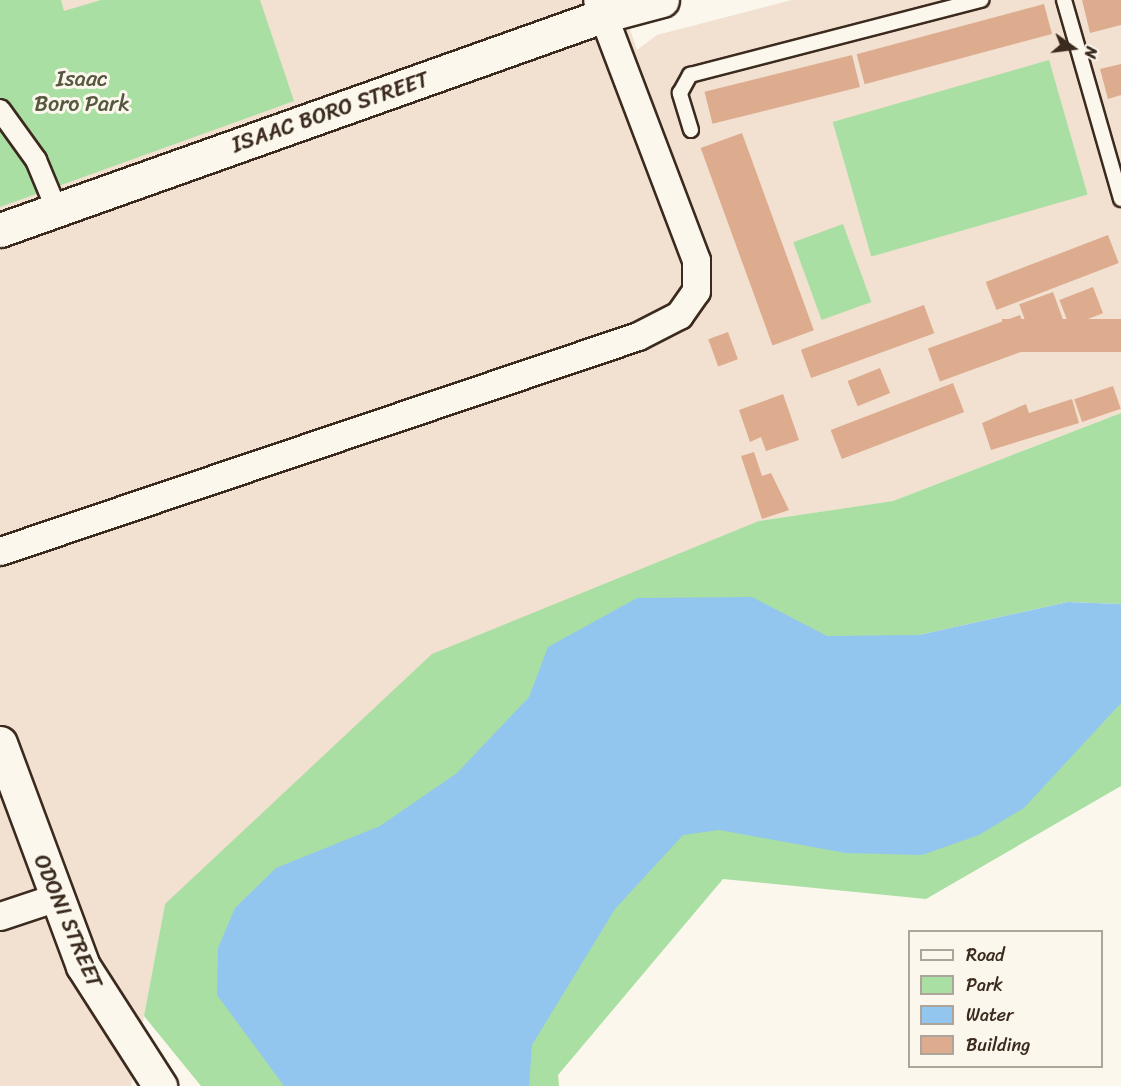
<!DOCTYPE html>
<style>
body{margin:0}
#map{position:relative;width:1121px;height:1086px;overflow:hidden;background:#fbf7ec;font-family:Sriracha,sans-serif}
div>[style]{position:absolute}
.built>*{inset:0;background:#f2e0d0}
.green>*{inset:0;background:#a9dfa3;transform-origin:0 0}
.water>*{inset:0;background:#92c6ef}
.building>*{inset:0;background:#ddac8f;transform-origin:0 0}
.roads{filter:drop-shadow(2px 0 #3b2a1e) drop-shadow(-2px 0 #3b2a1e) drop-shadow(0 2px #3b2a1e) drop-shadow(0 -2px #3b2a1e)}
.service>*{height:14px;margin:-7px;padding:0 7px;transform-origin:7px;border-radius:7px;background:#fbf7ec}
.pedestrian>*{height:20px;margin:-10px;padding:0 10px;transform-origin:10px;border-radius:10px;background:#fbf7ec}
.minor>*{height:27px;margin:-13.5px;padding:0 13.5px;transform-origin:13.5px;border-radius:13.5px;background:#fbf7ec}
.tertiary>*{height:33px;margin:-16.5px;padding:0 16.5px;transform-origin:16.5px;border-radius:16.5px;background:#fbf7ec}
span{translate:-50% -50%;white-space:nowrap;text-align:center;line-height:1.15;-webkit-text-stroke:6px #fbf7ec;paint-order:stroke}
.park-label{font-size:22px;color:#56573f}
.street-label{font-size:22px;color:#3b2a1e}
.legend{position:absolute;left:908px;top:930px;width:195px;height:138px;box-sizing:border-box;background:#fbf7ec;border:2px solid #aea59a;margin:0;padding:8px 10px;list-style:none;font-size:18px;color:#3b2a1e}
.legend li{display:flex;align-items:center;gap:12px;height:30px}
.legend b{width:30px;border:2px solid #aea59a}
.north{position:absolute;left:1043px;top:18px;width:60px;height:60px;-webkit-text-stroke:4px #fbf7ec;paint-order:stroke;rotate:104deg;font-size:16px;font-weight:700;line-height:24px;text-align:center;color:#3b2a1e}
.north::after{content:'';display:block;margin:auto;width:21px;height:27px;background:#3b2a1e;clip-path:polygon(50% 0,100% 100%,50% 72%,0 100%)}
</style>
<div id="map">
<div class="built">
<i style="clip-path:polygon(0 0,620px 0,637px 50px,657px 35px,792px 0,1121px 0,1121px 413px,893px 501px,759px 521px,165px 904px,131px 1086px,0 1086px)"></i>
</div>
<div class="green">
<i style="clip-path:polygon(0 0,61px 0,64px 11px,101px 0,260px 0,294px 101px,0 207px)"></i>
<i style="left:1049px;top:60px;width:140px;height:225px;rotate:74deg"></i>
<i style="left:843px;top:224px;width:83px;height:53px;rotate:70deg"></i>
<i style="clip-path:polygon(1121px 413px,1121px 604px,1068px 602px,919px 635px,374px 1086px,201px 1086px,144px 1016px,165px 904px,432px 654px,759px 521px,893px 501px)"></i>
<i style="clip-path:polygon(1121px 673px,1121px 786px,926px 899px,723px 879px,558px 1075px,559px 1086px,422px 1086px,494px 859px)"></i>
</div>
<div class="water">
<i style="clip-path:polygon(752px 597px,827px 636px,919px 635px,1068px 602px,1121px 604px,1121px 703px,1024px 808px,979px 835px,922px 855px,846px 853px,719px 830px,683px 835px,615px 909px,532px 1045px,529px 1086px,284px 1086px,217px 995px,218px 948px,235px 908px,276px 868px,380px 826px,457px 773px,529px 697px,548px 647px,637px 598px)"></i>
</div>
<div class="building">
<i style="clip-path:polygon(1082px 0,1121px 0,1121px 25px,1090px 33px)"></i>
<i style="left:1044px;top:4px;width:31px;height:194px;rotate:75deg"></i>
<i style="left:852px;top:55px;width:33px;height:152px;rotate:76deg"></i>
<i style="clip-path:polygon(1121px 64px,1121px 95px,1108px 99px,1100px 69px)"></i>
<i style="left:742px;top:133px;width:210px;height:44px;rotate:70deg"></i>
<i style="left:1108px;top:235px;width:30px;height:131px;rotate:69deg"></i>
<i style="left:1093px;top:287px;width:28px;height:36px;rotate:69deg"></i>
<i style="left:1053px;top:292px;width:47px;height:36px;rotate:70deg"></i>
<i style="left:924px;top:305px;width:30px;height:131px;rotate:70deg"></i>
<i style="left:1020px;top:315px;width:35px;height:98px;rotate:70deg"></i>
<i style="left:1121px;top:319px;width:33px;height:119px;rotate:90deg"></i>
<i style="left:728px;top:332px;width:29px;height:21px;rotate:70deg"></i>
<i style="left:880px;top:368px;width:27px;height:35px;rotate:68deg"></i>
<i style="left:953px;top:383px;width:31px;height:131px;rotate:69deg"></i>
<i style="left:1113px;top:386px;width:24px;height:41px;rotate:71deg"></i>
<i style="clip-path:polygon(783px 394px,799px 440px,766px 451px,761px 437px,750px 442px,739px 410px)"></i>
<i style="clip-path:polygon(1072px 399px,1079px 423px,991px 450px,982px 423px,1026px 404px,1029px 413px)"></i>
<i style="clip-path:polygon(754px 452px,762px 476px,771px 473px,789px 510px,762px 519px,741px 456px)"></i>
</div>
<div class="roads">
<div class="service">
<i style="left:1064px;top:0;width:207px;rotate:74deg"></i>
<i style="left:691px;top:130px;width:39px;rotate:-107deg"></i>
<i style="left:680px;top:93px;width:21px;rotate:-61deg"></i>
<i style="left:690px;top:75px;width:301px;rotate:-14.5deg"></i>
</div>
<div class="pedestrian">
<i style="left:0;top:110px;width:62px;rotate:54.2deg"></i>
<i style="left:36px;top:160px;width:52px;rotate:67.4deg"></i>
</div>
<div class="minor">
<i style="left:0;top:551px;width:673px;rotate:-18.62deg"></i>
<i style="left:638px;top:336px;width:46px;rotate:-27.1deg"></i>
<i style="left:679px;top:315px;width:29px;rotate:-55deg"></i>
<i style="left:696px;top:291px;width:31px;rotate:-90deg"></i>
<i style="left:696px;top:260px;width:278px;rotate:-110.8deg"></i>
<i style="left:0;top:916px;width:57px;rotate:-18.4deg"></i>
</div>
<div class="tertiary">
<i style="left:0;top:230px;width:639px;rotate:-19.57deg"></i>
<i style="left:602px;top:16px;width:62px;rotate:-14.9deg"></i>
<i style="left:0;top:743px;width:238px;rotate:69.6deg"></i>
<i style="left:83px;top:966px;width:143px;rotate:57.3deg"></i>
</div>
</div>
<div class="park-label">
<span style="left:82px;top:91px">Isaac<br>Boro Park</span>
</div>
<div class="street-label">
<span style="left:330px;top:112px;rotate:-19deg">ISAAC BORO STREET</span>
<span style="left:68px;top:921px;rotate:67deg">ODONI STREET</span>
</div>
<ul class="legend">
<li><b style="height:8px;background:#fbf7ec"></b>Road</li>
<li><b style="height:16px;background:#a9dfa3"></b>Park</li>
<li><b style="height:16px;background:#92c6ef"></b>Water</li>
<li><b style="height:16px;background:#ddac8f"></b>Building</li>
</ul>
<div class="north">N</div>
</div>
